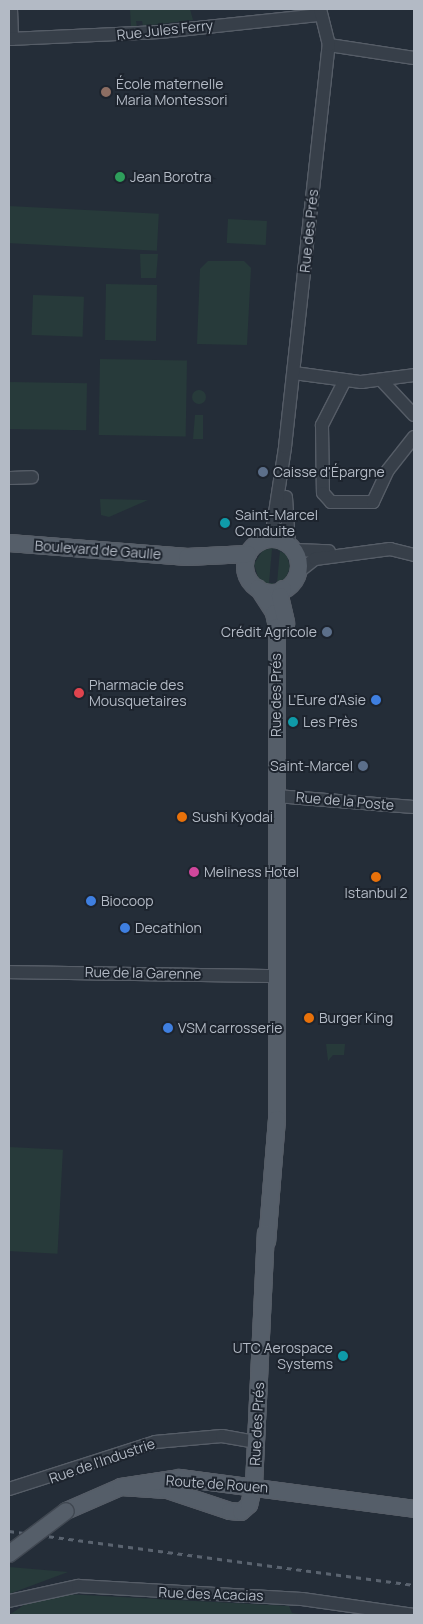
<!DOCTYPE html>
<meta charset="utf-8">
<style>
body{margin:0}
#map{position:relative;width:423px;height:1624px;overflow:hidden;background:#242d38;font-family:Manrope,sans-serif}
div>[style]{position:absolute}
.green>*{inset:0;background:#273a3a;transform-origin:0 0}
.round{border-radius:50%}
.roads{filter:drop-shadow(1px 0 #565d67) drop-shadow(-1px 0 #565d67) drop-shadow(0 1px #565d67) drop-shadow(0 -1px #565d67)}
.minor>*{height:12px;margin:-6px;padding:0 6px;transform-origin:6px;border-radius:6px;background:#373f49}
.major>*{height:16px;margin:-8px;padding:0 8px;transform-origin:8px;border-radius:8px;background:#555e69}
.major>.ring{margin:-8px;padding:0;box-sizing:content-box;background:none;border:16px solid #555e69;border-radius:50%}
.rail>*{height:3px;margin-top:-1.5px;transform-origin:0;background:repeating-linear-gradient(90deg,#5a636f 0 5px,transparent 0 10px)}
.bridges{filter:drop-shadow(1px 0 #414852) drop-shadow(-1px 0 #414852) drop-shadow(0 1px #414852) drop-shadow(0 -1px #414852)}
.major-bridge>*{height:16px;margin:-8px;padding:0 8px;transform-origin:8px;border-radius:8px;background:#555e69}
.dots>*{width:14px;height:14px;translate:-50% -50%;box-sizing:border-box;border:2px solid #1d242e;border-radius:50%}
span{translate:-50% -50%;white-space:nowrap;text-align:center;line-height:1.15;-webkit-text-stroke:4px #1d242e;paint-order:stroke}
.street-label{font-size:14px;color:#b3bac5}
.poi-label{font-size:14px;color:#b3bac5}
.left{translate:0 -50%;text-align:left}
.right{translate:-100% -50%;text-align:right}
.frame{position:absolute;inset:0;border:10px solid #b3bac5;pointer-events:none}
</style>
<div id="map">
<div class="green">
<i style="clip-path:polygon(130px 9px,190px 9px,193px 20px,143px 26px,142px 21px,136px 21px,137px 27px,131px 27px)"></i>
<i style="left:9px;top:206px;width:150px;height:37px;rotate:3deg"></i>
<i style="left:228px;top:219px;width:39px;height:24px;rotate:3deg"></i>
<i style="clip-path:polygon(140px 254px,158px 254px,156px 278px,141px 278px)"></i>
<i style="clip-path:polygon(208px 261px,244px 261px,251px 268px,247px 345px,197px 344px,200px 269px)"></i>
<i style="left:106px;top:284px;width:51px;height:56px;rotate:1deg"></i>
<i style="left:33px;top:295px;width:51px;height:40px;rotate:2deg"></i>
<i style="left:100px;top:359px;width:87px;height:76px;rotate:1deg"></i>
<i style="left:9px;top:382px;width:78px;height:47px;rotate:1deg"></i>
<i class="round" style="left:192px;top:390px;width:14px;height:14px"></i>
<i style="clip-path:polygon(195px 415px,203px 415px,203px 439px,193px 439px)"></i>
<i style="clip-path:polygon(100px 499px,148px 500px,109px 517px,101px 515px)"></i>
<i style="clip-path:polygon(evenodd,274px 548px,287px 555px,290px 568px,285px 579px,270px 585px,259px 580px,254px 564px,263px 550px,274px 548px,272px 549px,280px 550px,277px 583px,269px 583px,272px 549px)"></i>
<i style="clip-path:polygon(326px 1044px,345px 1044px,344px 1055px,333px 1055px,328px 1061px)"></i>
<i style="left:9px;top:1147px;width:54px;height:104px;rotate:3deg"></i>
<i style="clip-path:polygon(9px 1567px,68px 1572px,9px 1594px)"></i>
<i style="clip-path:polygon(65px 1594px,289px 1606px,292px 1613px,305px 1615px,9px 1615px,27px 1603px)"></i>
</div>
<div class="roads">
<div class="minor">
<i style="left:11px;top:9px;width:30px;rotate:88deg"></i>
<i style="left:9px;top:39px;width:151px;rotate:-2.7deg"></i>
<i style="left:160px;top:32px;width:161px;rotate:-6.1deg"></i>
<i style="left:329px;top:45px;width:86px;rotate:8.7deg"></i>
<i style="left:294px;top:373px;width:68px;rotate:7.7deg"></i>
<i style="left:361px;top:382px;width:53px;rotate:-7.5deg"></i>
<i style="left:345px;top:380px;width:51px;rotate:117.1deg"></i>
<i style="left:322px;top:425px;width:68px;rotate:89.2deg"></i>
<i style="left:323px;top:493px;width:12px;rotate:48deg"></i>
<i style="left:331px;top:502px;width:42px"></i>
<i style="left:373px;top:502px;width:35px;rotate:-65deg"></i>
<i style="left:388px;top:470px;width:42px;rotate:-51.8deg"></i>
<i style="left:383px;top:382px;width:45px;rotate:46.8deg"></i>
<i style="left:9px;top:478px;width:23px;rotate:-2deg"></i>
<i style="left:286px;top:497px;width:49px;rotate:86.5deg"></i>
<i style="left:271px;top:539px;width:93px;rotate:-81.3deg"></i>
<i style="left:285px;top:447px;width:404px;rotate:-83.8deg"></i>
<i style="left:329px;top:45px;width:37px;rotate:-104deg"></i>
<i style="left:293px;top:550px;width:36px;rotate:2deg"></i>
<i style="left:297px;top:573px;width:23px;rotate:-38deg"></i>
<i style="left:315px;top:559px;width:76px;rotate:-7.6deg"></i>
<i style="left:390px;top:549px;width:25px;rotate:14deg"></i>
<i style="left:276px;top:796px;width:138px;rotate:4.6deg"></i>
<i style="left:9px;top:972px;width:268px;rotate:0.9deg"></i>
<i style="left:9px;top:1489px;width:153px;rotate:-17.8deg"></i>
<i style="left:155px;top:1442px;width:67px;rotate:-5.1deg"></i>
<i style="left:222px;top:1436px;width:35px;rotate:10deg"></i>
<i style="left:9px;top:1601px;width:71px;rotate:-12.3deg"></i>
<i style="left:78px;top:1586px;width:224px;rotate:3.3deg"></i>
<i style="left:302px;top:1599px;width:113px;rotate:8.1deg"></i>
</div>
<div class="major">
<i class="ring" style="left:245px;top:539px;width:38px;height:38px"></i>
<i style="left:9px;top:543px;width:179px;rotate:4.5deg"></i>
<i style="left:187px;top:557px;width:61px;rotate:-2.8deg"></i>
<i style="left:258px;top:588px;width:30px;rotate:57deg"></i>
<i style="left:274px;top:613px;width:14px;rotate:78deg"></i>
<i style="left:277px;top:627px;width:492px;rotate:90deg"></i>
<i style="left:277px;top:1119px;width:123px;rotate:94.6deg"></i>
<i style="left:283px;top:589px;width:8px;rotate:113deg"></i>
<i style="left:280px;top:596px;width:28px;rotate:77deg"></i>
<i style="left:121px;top:1487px;width:46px;rotate:3.7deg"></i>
<i style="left:167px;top:1490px;width:66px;rotate:18.4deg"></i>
<i style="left:230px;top:1511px;width:11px;rotate:5deg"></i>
<i style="left:241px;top:1512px;width:11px;rotate:-41deg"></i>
<i style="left:249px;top:1505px;width:21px;rotate:-76deg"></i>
<i style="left:254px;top:1485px;width:252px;rotate:-87.3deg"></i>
<i style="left:66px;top:1511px;width:60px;rotate:-23.6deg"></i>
<i style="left:121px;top:1487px;width:60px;rotate:-8.7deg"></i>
<i style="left:180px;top:1478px;width:236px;rotate:7.5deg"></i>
</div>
</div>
<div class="rail">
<i style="left:9px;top:1531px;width:409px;rotate:7.6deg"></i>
</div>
<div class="bridges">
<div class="major-bridge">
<i style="left:9px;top:1554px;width:71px;rotate:-37deg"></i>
</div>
</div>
<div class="dots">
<i style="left:106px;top:92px;background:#8d6e63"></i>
<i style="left:120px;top:177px;background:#2e9e5b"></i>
<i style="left:263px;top:472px;background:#5c6f8a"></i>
<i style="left:225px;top:523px;background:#0f9aa8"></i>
<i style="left:327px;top:632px;background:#5c6f8a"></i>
<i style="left:79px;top:693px;background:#e0444e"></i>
<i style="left:376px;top:700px;background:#3f7fe0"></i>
<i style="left:293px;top:722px;background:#0f9aa8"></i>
<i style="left:363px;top:766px;background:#5c6f8a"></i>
<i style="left:182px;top:817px;background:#e8710a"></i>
<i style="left:194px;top:872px;background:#d1479c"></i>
<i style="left:376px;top:877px;background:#e8710a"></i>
<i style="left:91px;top:901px;background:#3f7fe0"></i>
<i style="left:125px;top:928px;background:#3f7fe0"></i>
<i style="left:309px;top:1018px;background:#e8710a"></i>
<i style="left:168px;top:1028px;background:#3f7fe0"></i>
<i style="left:343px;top:1356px;background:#0f9aa8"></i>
</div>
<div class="street-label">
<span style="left:165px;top:30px;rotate:-6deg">Rue Jules Ferry</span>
<span style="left:309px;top:231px;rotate:-84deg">Rue des Prés</span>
<span style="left:98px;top:550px;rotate:4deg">Boulevard de Gaulle</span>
<span style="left:276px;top:695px;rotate:-90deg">Rue des Prés</span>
<span style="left:345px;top:801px;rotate:5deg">Rue de la Poste</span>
<span style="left:143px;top:973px;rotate:1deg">Rue de la Garenne</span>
<span style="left:257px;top:1424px;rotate:-87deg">Rue des Prés</span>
<span style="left:102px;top:1461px;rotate:-19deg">Rue de l'Industrie</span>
<span style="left:217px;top:1484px;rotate:4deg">Route de Rouen</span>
<span style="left:211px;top:1594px;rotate:2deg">Rue des Acacias</span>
</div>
<div class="poi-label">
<span class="left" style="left:116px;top:92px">École maternelle<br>Maria Montessori</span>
<span class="left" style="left:130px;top:177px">Jean Borotra</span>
<span class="left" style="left:273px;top:472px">Caisse d'Épargne</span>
<span class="left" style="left:235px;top:523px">Saint-Marcel<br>Conduite</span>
<span class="right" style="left:317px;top:632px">Crédit Agricole</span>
<span class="left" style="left:89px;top:693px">Pharmacie des<br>Mousquetaires</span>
<span class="right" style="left:366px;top:700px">L'Eure d'Asie</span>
<span class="left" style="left:303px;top:722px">Les Près</span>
<span class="right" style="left:353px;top:766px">Saint-Marcel</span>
<span class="left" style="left:192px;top:817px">Sushi Kyodai</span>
<span class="left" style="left:204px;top:872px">Meliness Hotel</span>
<span style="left:376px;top:893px">Istanbul 2</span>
<span class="left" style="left:101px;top:901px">Biocoop</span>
<span class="left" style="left:135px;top:928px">Decathlon</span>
<span class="left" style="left:319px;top:1018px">Burger King</span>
<span class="left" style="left:178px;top:1028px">VSM carrosserie</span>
<span class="right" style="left:333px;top:1356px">UTC Aerospace<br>Systems</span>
</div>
<div class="frame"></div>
</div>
